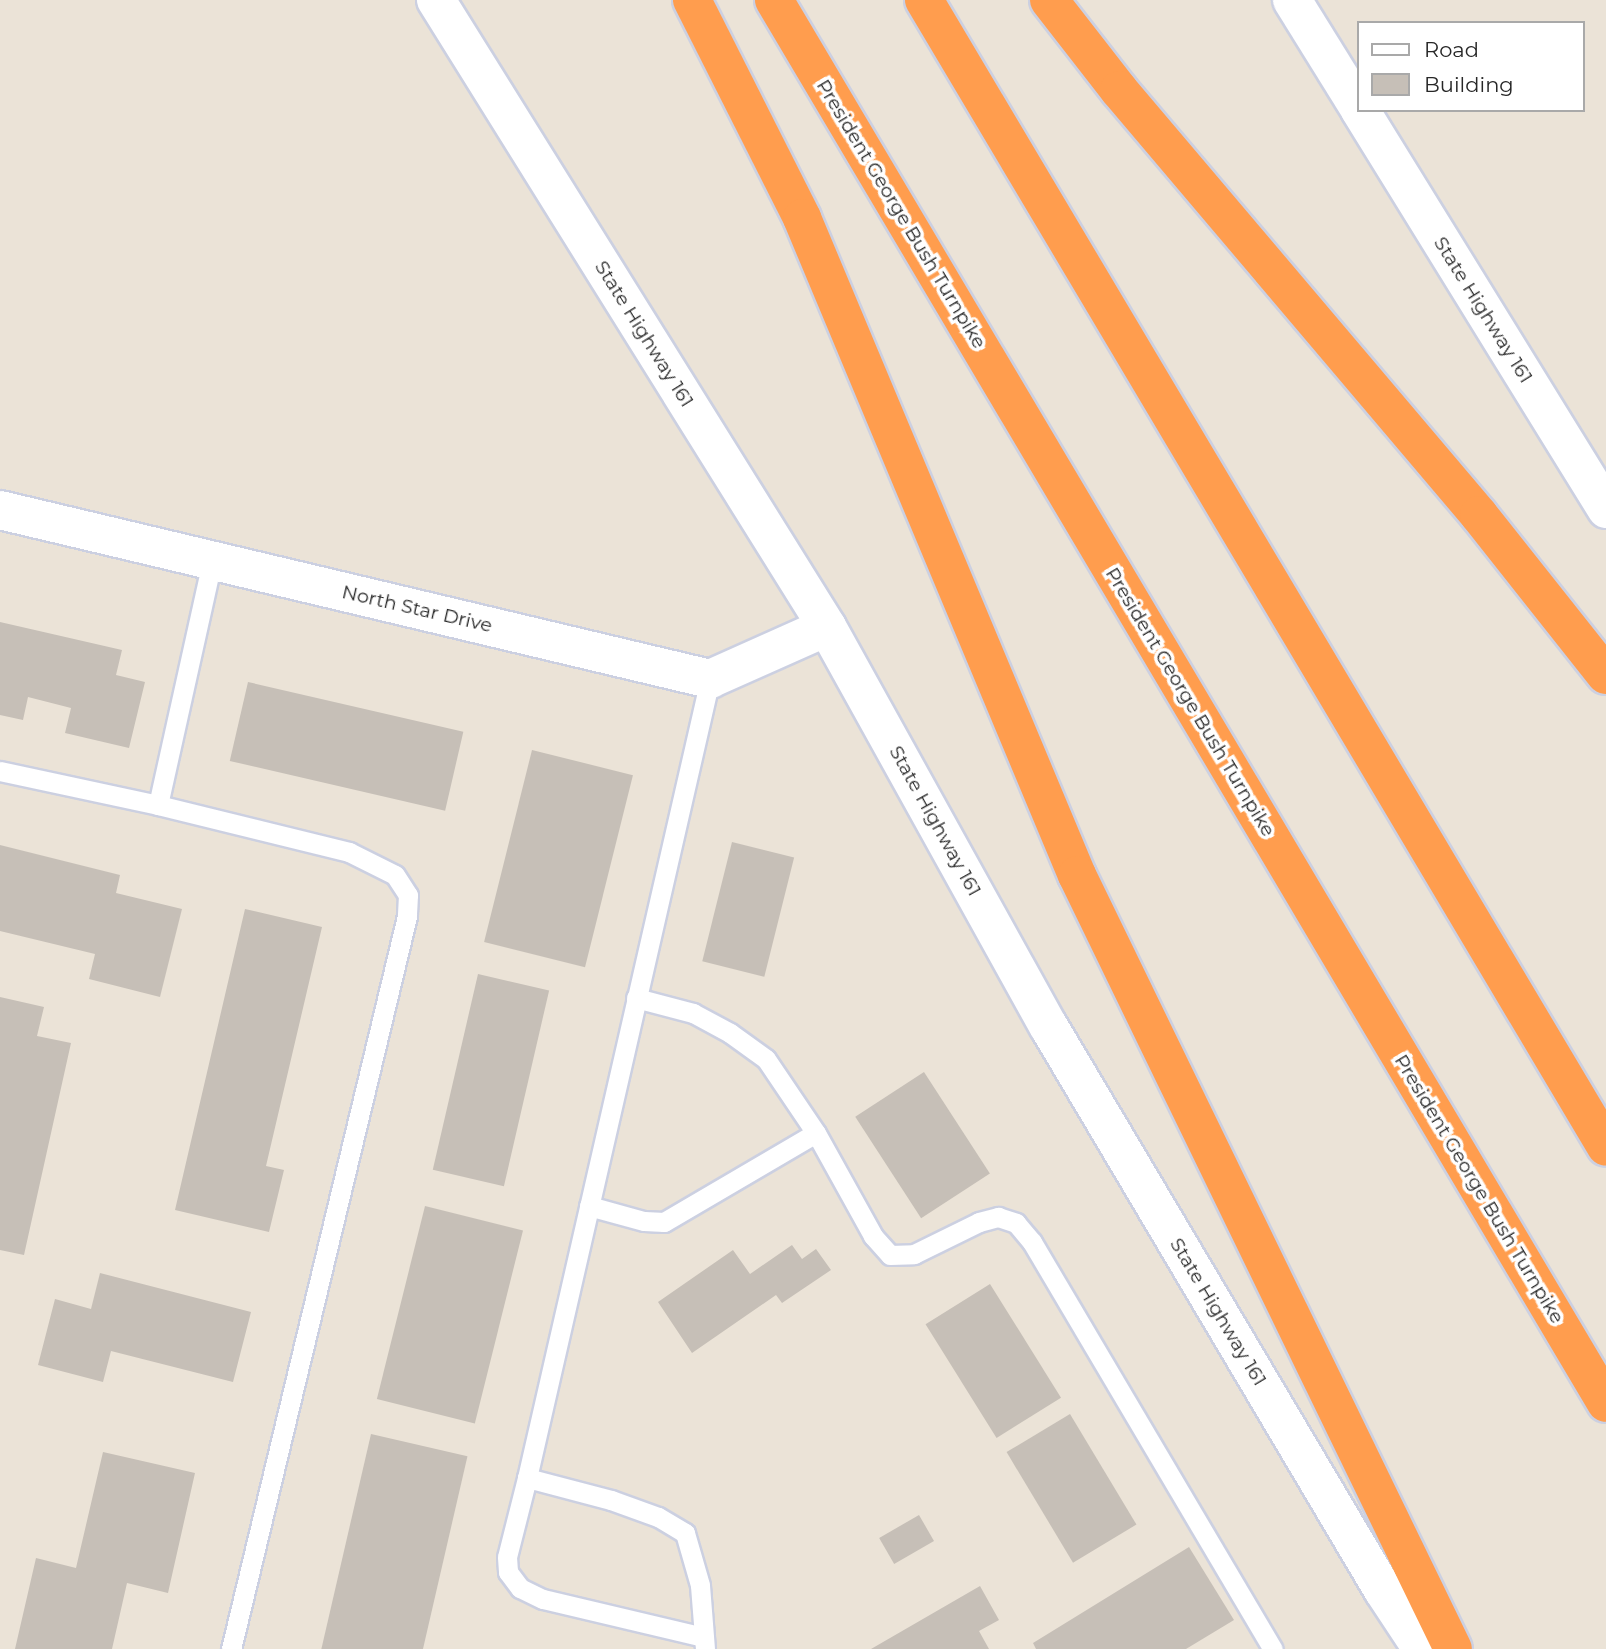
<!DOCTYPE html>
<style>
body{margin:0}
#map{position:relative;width:1606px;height:1649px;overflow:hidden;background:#ebe3d7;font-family:Montserrat,sans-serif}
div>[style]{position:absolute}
.building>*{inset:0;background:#c6bfb7;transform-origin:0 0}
.roads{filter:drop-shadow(2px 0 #ccd0e1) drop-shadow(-2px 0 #ccd0e1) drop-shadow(0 2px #ccd0e1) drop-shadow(0 -2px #ccd0e1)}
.service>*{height:19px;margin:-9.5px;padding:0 9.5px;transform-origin:9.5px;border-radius:9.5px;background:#fff}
.minor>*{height:38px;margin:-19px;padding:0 19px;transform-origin:19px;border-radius:19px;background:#fff}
.secondary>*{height:38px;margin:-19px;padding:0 19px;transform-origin:19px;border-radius:19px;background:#fff}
.motorway>*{height:38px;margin:-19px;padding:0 19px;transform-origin:19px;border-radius:19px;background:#ff9d4e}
span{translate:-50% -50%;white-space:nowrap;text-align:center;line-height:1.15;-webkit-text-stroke:7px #fff;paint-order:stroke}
.street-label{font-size:19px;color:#272727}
.legend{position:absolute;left:1357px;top:21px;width:228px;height:91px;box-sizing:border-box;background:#fff;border:2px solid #a9a9a9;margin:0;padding:9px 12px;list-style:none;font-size:21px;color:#272727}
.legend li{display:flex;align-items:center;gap:14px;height:35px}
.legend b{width:35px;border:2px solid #a9a9a9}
</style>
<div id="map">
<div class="building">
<i style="clip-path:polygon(0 622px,122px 650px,116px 675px,145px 682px,129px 748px,65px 733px,71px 708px,28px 697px,23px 720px,0 715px)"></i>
<i style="left:248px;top:682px;width:221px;height:81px;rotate:13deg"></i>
<i style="left:532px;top:750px;width:104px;height:198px;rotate:14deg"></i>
<i style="left:732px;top:842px;width:64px;height:123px;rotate:14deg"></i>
<i style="clip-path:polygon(0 845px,120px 875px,116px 893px,182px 909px,160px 997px,89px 979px,95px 954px,0 931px)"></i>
<i style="clip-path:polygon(245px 909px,322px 927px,266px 1166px,284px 1170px,269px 1232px,175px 1210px)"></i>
<i style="left:478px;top:974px;width:73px;height:201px;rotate:13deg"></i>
<i style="clip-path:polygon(0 997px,44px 1007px,37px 1036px,71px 1043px,24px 1255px,0 1250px)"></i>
<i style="left:924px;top:1072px;width:121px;height:82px;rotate:57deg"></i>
<i style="left:425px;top:1206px;width:101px;height:199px;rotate:14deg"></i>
<i style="clip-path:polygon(792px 1245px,802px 1259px,816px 1249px,831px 1270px,782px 1303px,776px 1295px,692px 1353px,658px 1302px,733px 1250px,750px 1274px)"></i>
<i style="clip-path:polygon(100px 1273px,251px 1312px,233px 1382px,111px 1351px,103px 1382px,38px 1365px,55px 1299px,91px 1309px)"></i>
<i style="left:990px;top:1284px;width:134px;height:76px;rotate:58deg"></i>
<i style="left:1070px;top:1414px;width:129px;height:74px;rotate:59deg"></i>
<i style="left:371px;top:1434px;width:99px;height:221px;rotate:13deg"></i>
<i style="clip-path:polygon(103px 1452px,195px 1473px,168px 1593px,127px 1583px,112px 1649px,15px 1649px,36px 1558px,76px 1568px)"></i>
<i style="left:919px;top:1515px;width:30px;height:46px;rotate:60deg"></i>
<i style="clip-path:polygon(1189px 1547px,1234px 1620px,1186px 1649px,1036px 1649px,1033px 1643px)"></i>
<i style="clip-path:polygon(980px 1586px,999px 1620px,979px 1631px,989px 1649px,871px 1649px)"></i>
</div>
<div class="roads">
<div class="service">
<i style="left:0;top:771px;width:162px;rotate:12.1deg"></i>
<i style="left:158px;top:805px;width:197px;rotate:13.8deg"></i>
<i style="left:349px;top:852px;width:51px;rotate:26.6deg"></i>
<i style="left:395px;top:875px;width:24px;rotate:57deg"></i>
<i style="left:408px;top:895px;width:21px;rotate:93deg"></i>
<i style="left:407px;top:916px;width:754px;rotate:103.5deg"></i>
<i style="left:158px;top:805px;width:250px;rotate:-77.5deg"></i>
<i style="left:636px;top:998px;width:59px;rotate:14.7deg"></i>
<i style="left:693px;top:1013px;width:42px;rotate:28.4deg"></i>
<i style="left:730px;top:1033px;width:44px;rotate:35.8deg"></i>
<i style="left:766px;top:1059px;width:89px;rotate:56deg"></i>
<i style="left:816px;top:1133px;width:118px;rotate:61deg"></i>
<i style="left:873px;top:1236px;width:25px;rotate:48deg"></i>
<i style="left:890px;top:1255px;width:24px;rotate:-2deg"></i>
<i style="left:914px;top:1254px;width:72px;rotate:-26.2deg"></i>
<i style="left:979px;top:1222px;width:20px;rotate:-15deg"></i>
<i style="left:998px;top:1217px;width:19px;rotate:18deg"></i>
<i style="left:1016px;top:1223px;width:25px;rotate:50deg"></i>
<i style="left:1032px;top:1242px;width:473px;rotate:59.4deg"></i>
<i style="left:589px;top:1206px;width:57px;rotate:15.3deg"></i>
<i style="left:644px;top:1221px;width:20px;rotate:3deg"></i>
<i style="left:664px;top:1222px;width:176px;rotate:-30.4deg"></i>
<i style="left:527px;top:1478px;width:81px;rotate:104.2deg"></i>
<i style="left:507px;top:1557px;width:15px;rotate:86deg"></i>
<i style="left:508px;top:1572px;width:20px;rotate:53deg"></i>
<i style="left:520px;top:1588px;width:25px;rotate:26deg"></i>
<i style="left:543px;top:1599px;width:165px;rotate:13.3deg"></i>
<i style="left:705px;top:1649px;width:64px;rotate:-94.5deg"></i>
<i style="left:700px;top:1585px;width:54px;rotate:-106.1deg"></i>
<i style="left:685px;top:1533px;width:31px;rotate:-149deg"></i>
<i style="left:658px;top:1517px;width:50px;rotate:-160.1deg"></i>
<i style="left:611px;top:1500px;width:87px;rotate:-165.3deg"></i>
<i style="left:527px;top:1478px;width:820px;rotate:-77.1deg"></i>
</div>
<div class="minor">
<i style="left:0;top:510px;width:730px;rotate:13.39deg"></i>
<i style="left:710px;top:679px;width:128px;rotate:-24deg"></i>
</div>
<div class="secondary">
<i style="left:436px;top:0;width:739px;rotate:58.05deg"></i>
<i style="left:827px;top:627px;width:457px;rotate:61deg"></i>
<i style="left:1049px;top:1027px;width:655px;rotate:59.32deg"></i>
<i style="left:1383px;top:1590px;width:71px;rotate:56.5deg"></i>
<i style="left:1292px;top:0;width:127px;rotate:58.2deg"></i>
<i style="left:1360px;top:110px;width:469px;rotate:58.3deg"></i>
</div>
<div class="motorway">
<i style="left:692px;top:0;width:244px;rotate:63.2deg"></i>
<i style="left:802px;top:218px;width:712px;rotate:67.29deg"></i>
<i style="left:1077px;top:875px;width:860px;rotate:64.09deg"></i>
<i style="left:774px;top:0;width:1631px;rotate:59.33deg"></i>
<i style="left:924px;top:0;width:1334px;rotate:59.26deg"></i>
<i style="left:1049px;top:0;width:114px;rotate:52.1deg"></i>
<i style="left:1119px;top:90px;width:557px;rotate:49.73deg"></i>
<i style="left:1479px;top:515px;width:204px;rotate:51.6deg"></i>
</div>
</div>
<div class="street-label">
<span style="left:901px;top:214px;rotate:59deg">President George Bush Turnpike</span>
<span style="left:1483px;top:310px;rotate:58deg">State Highway 161</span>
<span style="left:644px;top:334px;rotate:58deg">State Highway 161</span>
<span style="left:417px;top:609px;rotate:13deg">North Star Drive</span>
<span style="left:1190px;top:702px;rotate:59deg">President George Bush Turnpike</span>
<span style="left:935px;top:821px;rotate:61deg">State Highway 161</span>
<span style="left:1479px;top:1189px;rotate:59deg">President George Bush Turnpike</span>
<span style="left:1218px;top:1312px;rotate:59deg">State Highway 161</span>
</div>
<ul class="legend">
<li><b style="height:9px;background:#fff"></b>Road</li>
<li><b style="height:19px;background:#c6bfb7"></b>Building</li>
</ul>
</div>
